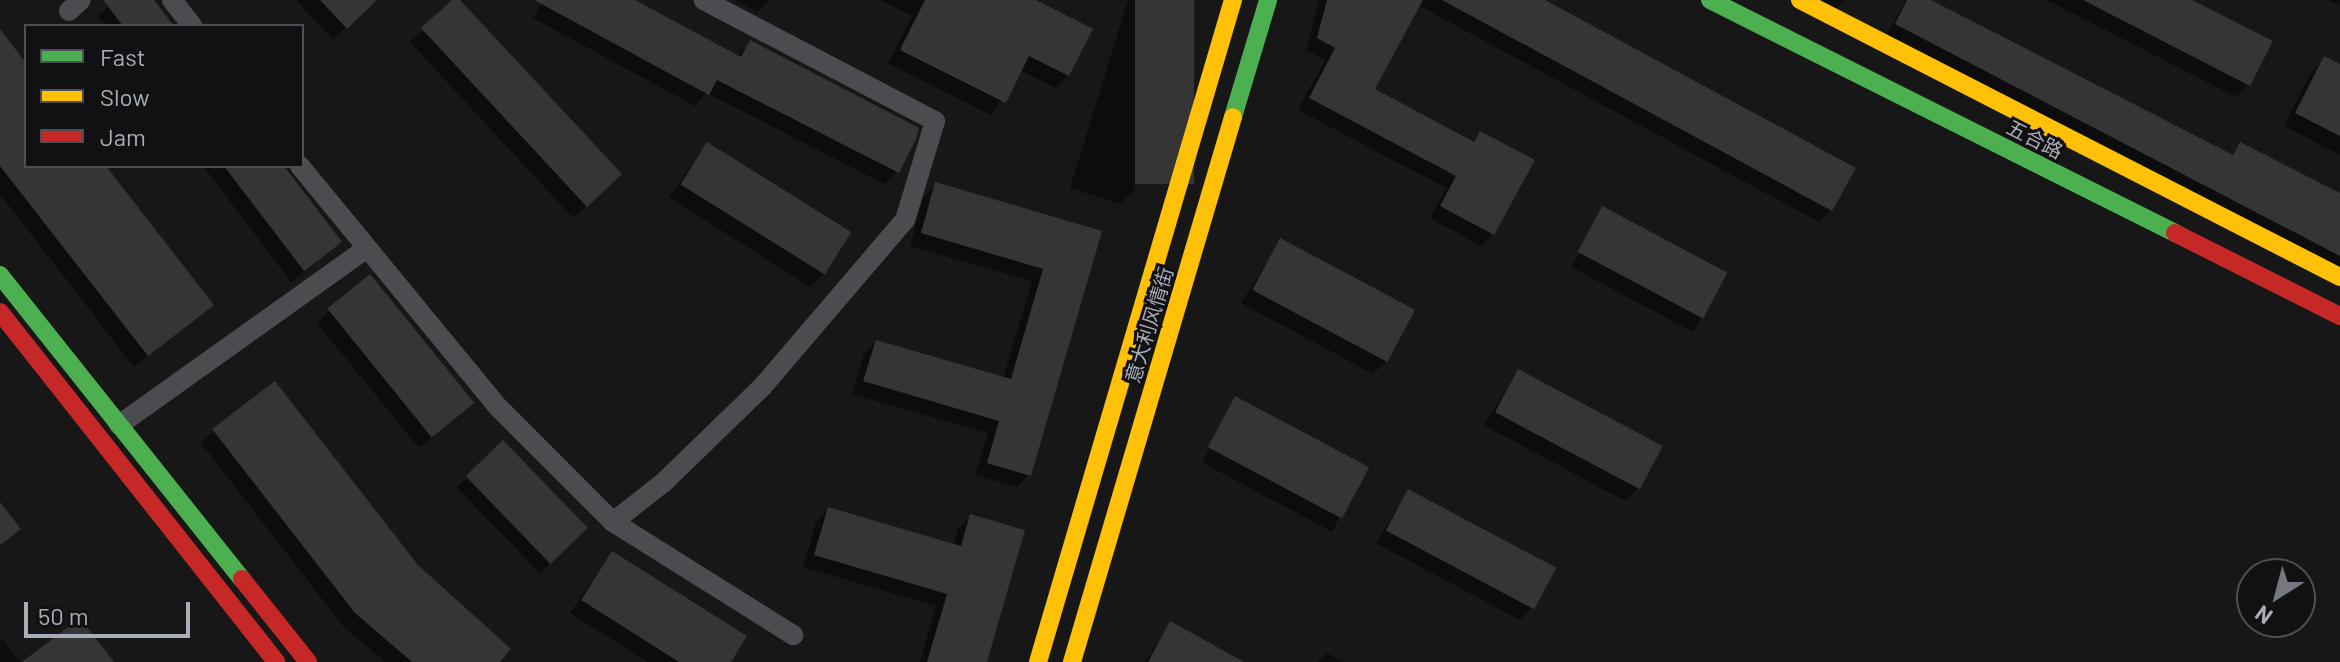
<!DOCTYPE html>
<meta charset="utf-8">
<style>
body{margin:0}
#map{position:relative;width:2340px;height:662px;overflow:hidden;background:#171717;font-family:Barlow,"Noto Sans SC",sans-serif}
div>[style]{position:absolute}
.shadow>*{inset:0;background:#0007;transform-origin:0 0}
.building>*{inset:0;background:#353536;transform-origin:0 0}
.street>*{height:20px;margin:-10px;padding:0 10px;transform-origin:10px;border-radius:10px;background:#4b4c50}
.fast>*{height:18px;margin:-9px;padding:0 9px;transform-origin:9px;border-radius:9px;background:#4caf50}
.slow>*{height:18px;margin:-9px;padding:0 9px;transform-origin:9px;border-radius:9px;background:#ffc107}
.jam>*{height:18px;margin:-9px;padding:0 9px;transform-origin:9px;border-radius:9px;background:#c62828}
span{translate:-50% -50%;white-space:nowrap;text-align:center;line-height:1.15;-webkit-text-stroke:6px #111113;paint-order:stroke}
.street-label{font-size:20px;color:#a8adb8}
.legend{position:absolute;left:24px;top:24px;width:280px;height:144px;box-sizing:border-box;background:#111113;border:2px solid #4d4f55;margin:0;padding:10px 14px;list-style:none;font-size:24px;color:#a8adb8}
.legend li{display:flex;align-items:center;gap:16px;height:40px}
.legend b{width:40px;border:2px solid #4d4f55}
.north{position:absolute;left:2236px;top:558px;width:80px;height:80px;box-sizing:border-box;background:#111113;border:2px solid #4d4f55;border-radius:50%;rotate:216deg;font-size:22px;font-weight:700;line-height:32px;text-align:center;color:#a8adb8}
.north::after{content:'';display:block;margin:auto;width:28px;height:36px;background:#757880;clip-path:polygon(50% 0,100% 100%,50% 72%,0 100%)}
.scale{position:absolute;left:24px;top:602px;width:166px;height:36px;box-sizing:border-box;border:4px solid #a8adb8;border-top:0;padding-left:10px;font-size:24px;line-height:28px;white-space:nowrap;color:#a8adb8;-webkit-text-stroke:6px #111113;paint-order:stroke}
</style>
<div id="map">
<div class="shadow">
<i style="clip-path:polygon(116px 0,151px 0,172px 26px,107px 26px,98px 16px)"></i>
<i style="clip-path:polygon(296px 0,375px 0,333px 40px)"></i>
<i style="clip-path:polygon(458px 0,607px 187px,573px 218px,410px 42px)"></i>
<i style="clip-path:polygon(543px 0,631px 0,737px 57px,750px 43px,917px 129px,897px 172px,884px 184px,707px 93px,695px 106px,533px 18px)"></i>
<i style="clip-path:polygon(734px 0,769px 0,757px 12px)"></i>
<i style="clip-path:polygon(880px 0,1031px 0,1068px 75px,1055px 88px,1020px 70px,991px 115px,888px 63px,912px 16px)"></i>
<i style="clip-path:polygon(1128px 0,1192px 0,1133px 192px,1120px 204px,1070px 188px)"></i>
<i style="clip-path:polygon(1319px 0,1540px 0,1831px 210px,1819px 222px,1418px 5px,1373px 90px,1471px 143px,1480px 133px,1493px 234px,1481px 246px,1430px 218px,1446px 188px,1298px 110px,1325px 60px,1306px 50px)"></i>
<i style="clip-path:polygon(1801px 0,1844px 0,1831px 15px)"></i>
<i style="clip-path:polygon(1906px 0,1926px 0,2230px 156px,2241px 145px,2340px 196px,2340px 273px,1885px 37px)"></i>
<i style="clip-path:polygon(2047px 0,2187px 0,2248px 85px,2236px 97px)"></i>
<i style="clip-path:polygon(2328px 0,2340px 0,2340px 5px)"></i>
<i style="clip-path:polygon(0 32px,26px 66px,26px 166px,104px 166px,211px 304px,134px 367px,0 194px)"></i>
<i style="clip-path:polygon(2325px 59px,2340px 67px,2340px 155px,2284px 126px,2312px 71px)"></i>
<i style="clip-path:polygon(707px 144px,823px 275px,810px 287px,669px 197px)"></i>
<i style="clip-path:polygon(203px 166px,281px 166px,339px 242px,291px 282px)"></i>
<i style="clip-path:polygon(936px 184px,1100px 232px,1029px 474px,1017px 487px,975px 475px,988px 433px,852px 394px,864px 354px,876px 342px,1003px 379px,1032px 281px,910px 246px,924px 197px)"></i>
<i style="left:1603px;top:208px;width:138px;height:67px;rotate:28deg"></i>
<i style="clip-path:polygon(1281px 241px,1386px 361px,1373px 374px,1241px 303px)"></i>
<i style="clip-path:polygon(329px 310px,460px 415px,419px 448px,317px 323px)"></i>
<i style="clip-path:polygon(1518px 372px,1638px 489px,1625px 501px,1484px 425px)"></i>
<i style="left:1236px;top:399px;width:147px;height:72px;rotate:28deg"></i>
<i style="clip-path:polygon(214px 431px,416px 566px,497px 662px,385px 662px,343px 626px,201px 443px)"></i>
<i style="left:503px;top:443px;width:119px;height:64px;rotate:46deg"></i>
<i style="clip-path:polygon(1408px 492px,1532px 608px,1520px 620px,1376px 543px)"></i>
<i style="clip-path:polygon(828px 510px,953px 546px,958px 529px,971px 516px,985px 662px,920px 662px,936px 606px,803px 567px,816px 522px)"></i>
<i style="clip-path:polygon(612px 553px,728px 662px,648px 662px,570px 613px)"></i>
<i style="clip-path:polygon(1170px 624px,1240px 662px,1145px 662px)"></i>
<i style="clip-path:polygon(1px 638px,20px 662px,0 662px)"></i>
<i style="clip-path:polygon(1327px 653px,1343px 662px,1318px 662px)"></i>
</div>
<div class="building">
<i style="clip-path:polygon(103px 0,154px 0,174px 26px,123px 26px)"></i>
<i style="clip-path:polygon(320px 0,377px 0,347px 29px)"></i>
<i style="clip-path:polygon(452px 0,460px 0,622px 174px,587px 207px,421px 28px)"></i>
<i style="clip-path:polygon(534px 0,635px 0,741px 57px,750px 40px,919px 128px,916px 139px,899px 173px,717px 80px,709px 95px)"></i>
<i style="clip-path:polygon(925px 0,1036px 0,1093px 29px,1069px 76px,1029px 56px,1006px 103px,900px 50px)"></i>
<i style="left:1135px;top:0;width:59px;height:184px"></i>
<i style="clip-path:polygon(1327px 0,1423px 0,1375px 89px,1474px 142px,1480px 131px,1535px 160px,1494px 235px,1440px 206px,1456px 176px,1309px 98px,1335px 48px,1317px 38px)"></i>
<i style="clip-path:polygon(1442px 0,1545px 0,1856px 168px,1832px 211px)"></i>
<i style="clip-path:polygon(1907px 0,1931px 0,2233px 155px,2240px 142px,2340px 193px,2340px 256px,1895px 24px)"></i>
<i style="clip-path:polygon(2083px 0,2192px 0,2273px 41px,2250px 86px)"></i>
<i style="clip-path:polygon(0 29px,26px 63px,26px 166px,106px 166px,214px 305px,148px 356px,0 166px)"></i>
<i style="clip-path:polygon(2324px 56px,2340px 64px,2340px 136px,2295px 113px)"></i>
<i style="left:707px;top:142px;width:170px;height:50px;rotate:32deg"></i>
<i style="clip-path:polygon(224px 166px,284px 166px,342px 242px,304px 271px)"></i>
<i style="clip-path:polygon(935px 182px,1102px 231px,1031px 476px,987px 463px,999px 421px,863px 381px,876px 340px,1011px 379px,1043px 269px,921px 233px)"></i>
<i style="left:1602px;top:206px;width:142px;height:52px;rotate:28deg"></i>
<i style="left:1280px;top:238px;width:153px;height:59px;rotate:28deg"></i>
<i style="left:370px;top:274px;width:166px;height:55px;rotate:51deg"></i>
<i style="left:1518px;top:369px;width:164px;height:49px;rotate:28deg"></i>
<i style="clip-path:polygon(275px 381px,418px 565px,511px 649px,500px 662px,412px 662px,355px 613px,212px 429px)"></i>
<i style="left:1235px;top:396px;width:152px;height:58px;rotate:28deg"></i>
<i style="left:503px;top:440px;width:122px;height:52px;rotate:46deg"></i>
<i style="left:1408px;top:489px;width:168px;height:47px;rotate:28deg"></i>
<i style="clip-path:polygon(0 502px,21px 529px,0 545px)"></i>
<i style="clip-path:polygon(828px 507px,961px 546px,970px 514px,1025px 530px,987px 662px,927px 662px,947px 594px,814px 555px)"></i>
<i style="clip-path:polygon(612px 551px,747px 636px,731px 662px,679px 662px,581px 600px)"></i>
<i style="clip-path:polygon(80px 618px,114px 662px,22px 662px)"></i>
<i style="clip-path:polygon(1170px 621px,1244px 662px,1148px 662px)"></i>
</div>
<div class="street">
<i style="left:172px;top:0;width:33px;rotate:52deg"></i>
<i style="left:69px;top:11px;width:16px;rotate:-43deg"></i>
<i style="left:300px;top:166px;width:312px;rotate:50.6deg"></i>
<i style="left:498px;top:407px;width:163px;rotate:45deg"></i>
<i style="left:613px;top:522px;width:213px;rotate:32.1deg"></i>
<i style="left:119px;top:425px;width:301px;rotate:-35.5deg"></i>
<i style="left:613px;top:522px;width:63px;rotate:-38deg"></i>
<i style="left:663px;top:483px;width:139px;rotate:-44.1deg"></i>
<i style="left:763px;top:386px;width:218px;rotate:-49.5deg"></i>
<i style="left:905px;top:220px;width:103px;rotate:-73.1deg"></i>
<i style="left:935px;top:121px;width:261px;rotate:-152.4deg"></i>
</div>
<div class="fast">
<i style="left:1710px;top:0;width:520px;rotate:26.61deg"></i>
<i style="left:1233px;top:117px;width:122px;rotate:-73.3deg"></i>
<i style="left:0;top:275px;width:389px;rotate:51.5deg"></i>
</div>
<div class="slow">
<i style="left:1800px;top:0;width:607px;rotate:27.16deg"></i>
<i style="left:1038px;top:662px;width:690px;rotate:-73.59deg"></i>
<i style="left:1072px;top:662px;width:568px;rotate:-73.54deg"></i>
</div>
<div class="jam">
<i style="left:2175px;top:233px;width:185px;rotate:26.7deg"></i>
<i style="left:0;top:312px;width:446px;rotate:51.7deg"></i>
<i style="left:242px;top:579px;width:106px;rotate:51.5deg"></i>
</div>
<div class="street-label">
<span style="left:2035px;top:139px;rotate:27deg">五合路</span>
<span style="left:1149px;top:325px;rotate:-73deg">意大利风情街</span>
</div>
<ul class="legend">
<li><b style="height:10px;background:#4caf50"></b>Fast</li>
<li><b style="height:10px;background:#ffc107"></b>Slow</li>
<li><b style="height:10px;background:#c62828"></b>Jam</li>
</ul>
<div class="north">N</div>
<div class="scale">50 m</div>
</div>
